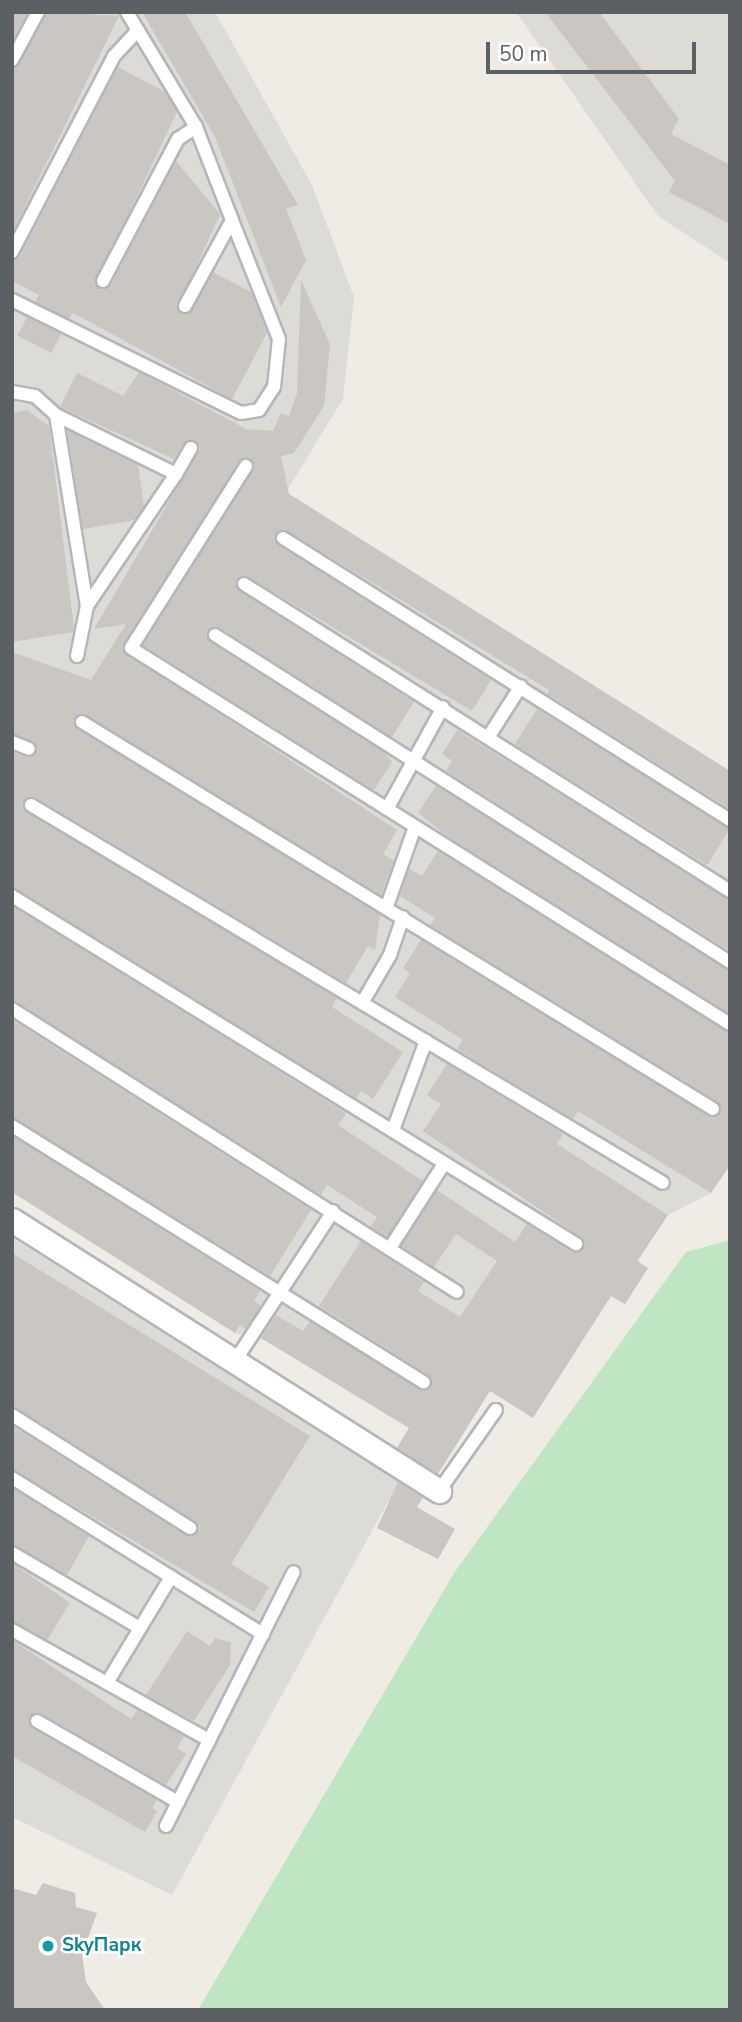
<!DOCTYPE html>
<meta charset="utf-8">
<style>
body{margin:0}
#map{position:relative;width:742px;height:2022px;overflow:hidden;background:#eeece4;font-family:"Nunito Sans",sans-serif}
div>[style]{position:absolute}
.industrial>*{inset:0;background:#dddbd6}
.green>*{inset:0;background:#c0e5c2}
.building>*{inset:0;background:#cac6c1;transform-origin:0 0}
.roads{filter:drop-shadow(2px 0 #b4b6bb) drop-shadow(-2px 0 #b4b6bb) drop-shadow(0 2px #b4b6bb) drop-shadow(0 -2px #b4b6bb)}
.lane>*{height:12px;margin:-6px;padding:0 6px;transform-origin:6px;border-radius:6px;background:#fff}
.street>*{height:23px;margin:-11.5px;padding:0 11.5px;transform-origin:11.5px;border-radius:11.5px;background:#fff}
.dots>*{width:19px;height:19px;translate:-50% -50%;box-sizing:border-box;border:4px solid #fff;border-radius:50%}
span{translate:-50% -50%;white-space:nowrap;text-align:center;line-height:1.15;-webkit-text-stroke:5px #fff;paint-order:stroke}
.culture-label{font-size:19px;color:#0d838f;font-weight:700}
.left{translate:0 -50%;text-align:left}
.frame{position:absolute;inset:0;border:14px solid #5c5f64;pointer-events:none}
.scale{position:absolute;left:486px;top:42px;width:210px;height:32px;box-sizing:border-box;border:4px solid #5c5f64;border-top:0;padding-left:9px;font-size:21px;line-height:24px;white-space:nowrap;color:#5c5f64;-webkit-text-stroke:5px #fff;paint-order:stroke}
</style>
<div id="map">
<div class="industrial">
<i style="clip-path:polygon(12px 12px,215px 12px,312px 185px,354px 297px,343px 399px,286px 492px,730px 771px,730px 1165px,711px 1193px,668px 1215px,638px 1261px,648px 1268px,625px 1304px,611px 1296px,567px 1363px,535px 1343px,409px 1428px,267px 1341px,235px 1333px,12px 1192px)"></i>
<i style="clip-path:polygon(516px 12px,730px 12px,730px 263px,658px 216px)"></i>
<i style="clip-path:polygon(12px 1238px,399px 1482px,172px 1895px,12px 1817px)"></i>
</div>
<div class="green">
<i style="clip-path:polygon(730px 1240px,730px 2010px,198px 2010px,454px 1573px,686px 1252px)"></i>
</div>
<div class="building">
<i style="clip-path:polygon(12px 12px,28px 12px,12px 41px)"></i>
<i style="clip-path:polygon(47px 12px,119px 16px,12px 233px,12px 69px)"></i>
<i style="clip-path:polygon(142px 12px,185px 12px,298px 205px,286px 209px,306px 260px,281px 307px,215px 137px)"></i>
<i style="clip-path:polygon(545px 12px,599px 12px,679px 119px,671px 134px,730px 165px,730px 224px,669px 192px,675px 181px)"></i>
<i style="clip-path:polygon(118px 67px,165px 92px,177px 112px,95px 285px,103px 290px,111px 285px,176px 161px,220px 214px,177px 310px,190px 313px,213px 272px,251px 292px,267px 333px,232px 399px,73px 313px,69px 319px,35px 302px,39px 295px,12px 281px,12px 261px,20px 256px)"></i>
<i style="clip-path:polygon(301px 280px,330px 344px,324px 406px,294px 453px,281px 456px,289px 494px,730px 771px,730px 809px,547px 694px,549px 690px,284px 529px,275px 534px,278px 545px,491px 680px,472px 711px,249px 577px,239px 577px,239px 591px,414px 702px,392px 737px,220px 628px,207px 631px,210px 642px,383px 752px,392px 762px,374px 790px,143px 645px,253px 471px,251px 459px,239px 461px,123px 651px,397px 830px,383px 854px,394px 860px,381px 895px,87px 715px,77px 715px,74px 726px,380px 915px,375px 950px,368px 946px,346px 983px,35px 797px,26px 798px,22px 806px,337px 998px,332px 1007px,403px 1052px,373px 1099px,361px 1091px,356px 1098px,12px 887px,12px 752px,29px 758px,38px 749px,12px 733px,12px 652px,91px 680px,126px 624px,94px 629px,200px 449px,196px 441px,187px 440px,174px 459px,60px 407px,77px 373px,123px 396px,139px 372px,246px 429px,273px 431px,281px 413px,289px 416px,297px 393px)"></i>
<i style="left:27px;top:317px;width:38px;height:21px;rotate:27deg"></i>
<i style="clip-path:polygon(27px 410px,49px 426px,74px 628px,73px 632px,12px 642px,12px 413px)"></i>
<i style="clip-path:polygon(67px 430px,138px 465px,144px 506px,135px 520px,83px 529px)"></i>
<i style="left:537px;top:709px;width:227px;height:42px;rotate:32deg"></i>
<i style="clip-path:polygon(457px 730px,730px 900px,730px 951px,446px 771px,452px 761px,442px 754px)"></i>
<i style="clip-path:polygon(436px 786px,730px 971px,730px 1014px,447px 836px,418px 813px)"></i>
<i style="clip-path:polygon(438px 851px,730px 1033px,730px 1165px,711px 1193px,578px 1111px,573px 1119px,457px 1049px,463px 1040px,395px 997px,410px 973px,403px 968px,421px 940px,708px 1116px,721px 1113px,718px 1102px,430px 925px,435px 918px,400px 896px,409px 869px,422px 876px)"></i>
<i style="clip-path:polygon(12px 906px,346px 1113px,338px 1125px,423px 1181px,387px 1237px,370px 1227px,377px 1217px,327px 1185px,321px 1195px,12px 1000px)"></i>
<i style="clip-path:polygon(12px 1020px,311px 1210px,270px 1276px,12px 1117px)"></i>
<i style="clip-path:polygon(447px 1064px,563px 1134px,557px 1144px,668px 1215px,637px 1261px,648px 1268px,625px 1304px,611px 1296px,533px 1418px,490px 1391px,438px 1474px,397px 1448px,409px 1428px,261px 1338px,276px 1315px,303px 1331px,310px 1321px,419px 1389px,429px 1389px,429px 1375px,319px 1306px,361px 1241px,424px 1282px,418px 1291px,460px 1317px,497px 1261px,456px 1234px,434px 1267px,401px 1246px,437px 1190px,515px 1242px,527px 1224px,572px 1252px,583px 1249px,581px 1237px,423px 1131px,441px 1104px,427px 1095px)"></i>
<i style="clip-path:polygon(12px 1136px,260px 1291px,254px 1301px,261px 1306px,246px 1329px,240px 1325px,235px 1333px,12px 1192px)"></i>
<i style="clip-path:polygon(12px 1253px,310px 1436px,231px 1564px,269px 1587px,254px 1612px,12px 1469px,12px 1426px,185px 1535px,198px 1532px,195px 1521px,12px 1406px)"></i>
<i style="clip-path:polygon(398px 1482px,423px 1497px,417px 1507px,455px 1529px,438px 1559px,377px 1528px)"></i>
<i style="clip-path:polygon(12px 1488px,89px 1536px,67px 1575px,12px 1544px)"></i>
<i style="clip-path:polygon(12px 1563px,70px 1603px,47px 1640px,12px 1621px)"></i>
<i style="clip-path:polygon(187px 1631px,210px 1646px,215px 1638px,231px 1642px,230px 1665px,194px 1721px,146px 1695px)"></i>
<i style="clip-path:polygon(12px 1640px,131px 1719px,137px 1710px,184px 1736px,177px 1748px,186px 1754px,166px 1785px,41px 1713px,29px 1717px,33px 1729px,157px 1800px,152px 1808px,157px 1811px,145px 1832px,12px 1756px)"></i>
<i style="clip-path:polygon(43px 1883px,75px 1893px,76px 1907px,97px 1913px,82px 1954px,86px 1982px,105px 2010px,12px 2010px,12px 1888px,36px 1895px)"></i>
</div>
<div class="roads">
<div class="lane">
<i style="left:12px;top:60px;width:55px;rotate:-61.6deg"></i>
<i style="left:12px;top:252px;width:221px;rotate:-62.5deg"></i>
<i style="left:114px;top:56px;width:35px;rotate:-47deg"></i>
<i style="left:103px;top:281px;width:161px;rotate:-62.2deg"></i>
<i style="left:178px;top:139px;width:22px;rotate:-34deg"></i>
<i style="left:12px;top:300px;width:255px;rotate:26.3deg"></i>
<i style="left:241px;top:413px;width:18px;rotate:-9deg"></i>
<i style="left:259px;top:410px;width:27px;rotate:-57deg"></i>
<i style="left:274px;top:387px;width:48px;rotate:-84.1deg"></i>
<i style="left:279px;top:339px;width:128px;rotate:-111.6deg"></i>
<i style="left:232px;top:220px;width:100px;rotate:-111.2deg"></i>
<i style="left:196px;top:127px;width:134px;rotate:-121deg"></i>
<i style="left:185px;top:306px;width:98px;rotate:-61.3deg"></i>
<i style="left:12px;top:392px;width:23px;rotate:10deg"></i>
<i style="left:35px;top:396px;width:28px;rotate:42deg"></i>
<i style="left:56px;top:415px;width:134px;rotate:26.2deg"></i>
<i style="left:176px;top:474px;width:30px;rotate:-60deg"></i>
<i style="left:56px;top:415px;width:193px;rotate:80.8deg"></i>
<i style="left:246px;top:466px;width:215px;rotate:122.3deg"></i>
<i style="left:131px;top:648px;width:707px;rotate:32.12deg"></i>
<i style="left:283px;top:538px;width:529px;rotate:32.25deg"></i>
<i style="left:244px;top:584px;width:575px;rotate:32.28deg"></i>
<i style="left:215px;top:635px;width:610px;rotate:32.41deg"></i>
<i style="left:77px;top:656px;width:51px;rotate:-78.7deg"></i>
<i style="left:87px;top:606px;width:159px;rotate:-56deg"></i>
<i style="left:82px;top:722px;width:740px;rotate:31.52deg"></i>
<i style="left:489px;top:736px;width:59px;rotate:-57.4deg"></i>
<i style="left:12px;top:742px;width:18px;rotate:22deg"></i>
<i style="left:31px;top:805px;width:736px;rotate:30.88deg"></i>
<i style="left:387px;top:809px;width:116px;rotate:-61.2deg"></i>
<i style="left:12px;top:896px;width:663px;rotate:31.68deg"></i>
<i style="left:387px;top:906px;width:84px;rotate:-70.5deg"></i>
<i style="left:362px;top:1003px;width:56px;rotate:-59.7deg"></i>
<i style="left:390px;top:955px;width:40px;rotate:-71.1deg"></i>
<i style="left:12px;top:1009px;width:527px;rotate:32.45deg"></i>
<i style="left:12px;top:1126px;width:485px;rotate:31.9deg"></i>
<i style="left:393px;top:1130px;width:95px;rotate:-69.7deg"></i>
<i style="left:390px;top:1248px;width:100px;rotate:-57.3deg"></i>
<i style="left:235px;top:1361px;width:179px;rotate:-56.8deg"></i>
<i style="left:12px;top:1415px;width:211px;rotate:32.4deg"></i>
<i style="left:12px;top:1478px;width:296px;rotate:31.9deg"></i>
<i style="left:439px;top:1491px;width:99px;rotate:-54.9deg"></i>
<i style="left:12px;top:1553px;width:148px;rotate:30.4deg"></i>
<i style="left:12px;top:1630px;width:226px;rotate:29.2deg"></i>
<i style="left:107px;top:1683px;width:124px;rotate:-58.9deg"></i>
<i style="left:37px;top:1721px;width:163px;rotate:29.9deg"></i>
<i style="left:166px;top:1826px;width:284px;rotate:-63.3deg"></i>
</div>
<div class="street">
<i style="left:12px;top:1220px;width:506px;rotate:32.4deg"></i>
</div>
</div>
<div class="dots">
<i style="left:48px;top:1946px;background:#0f9aa8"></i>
</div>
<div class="culture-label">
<span class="left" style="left:62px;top:1946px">SkyПарк</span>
</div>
<div class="frame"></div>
<div class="scale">50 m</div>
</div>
